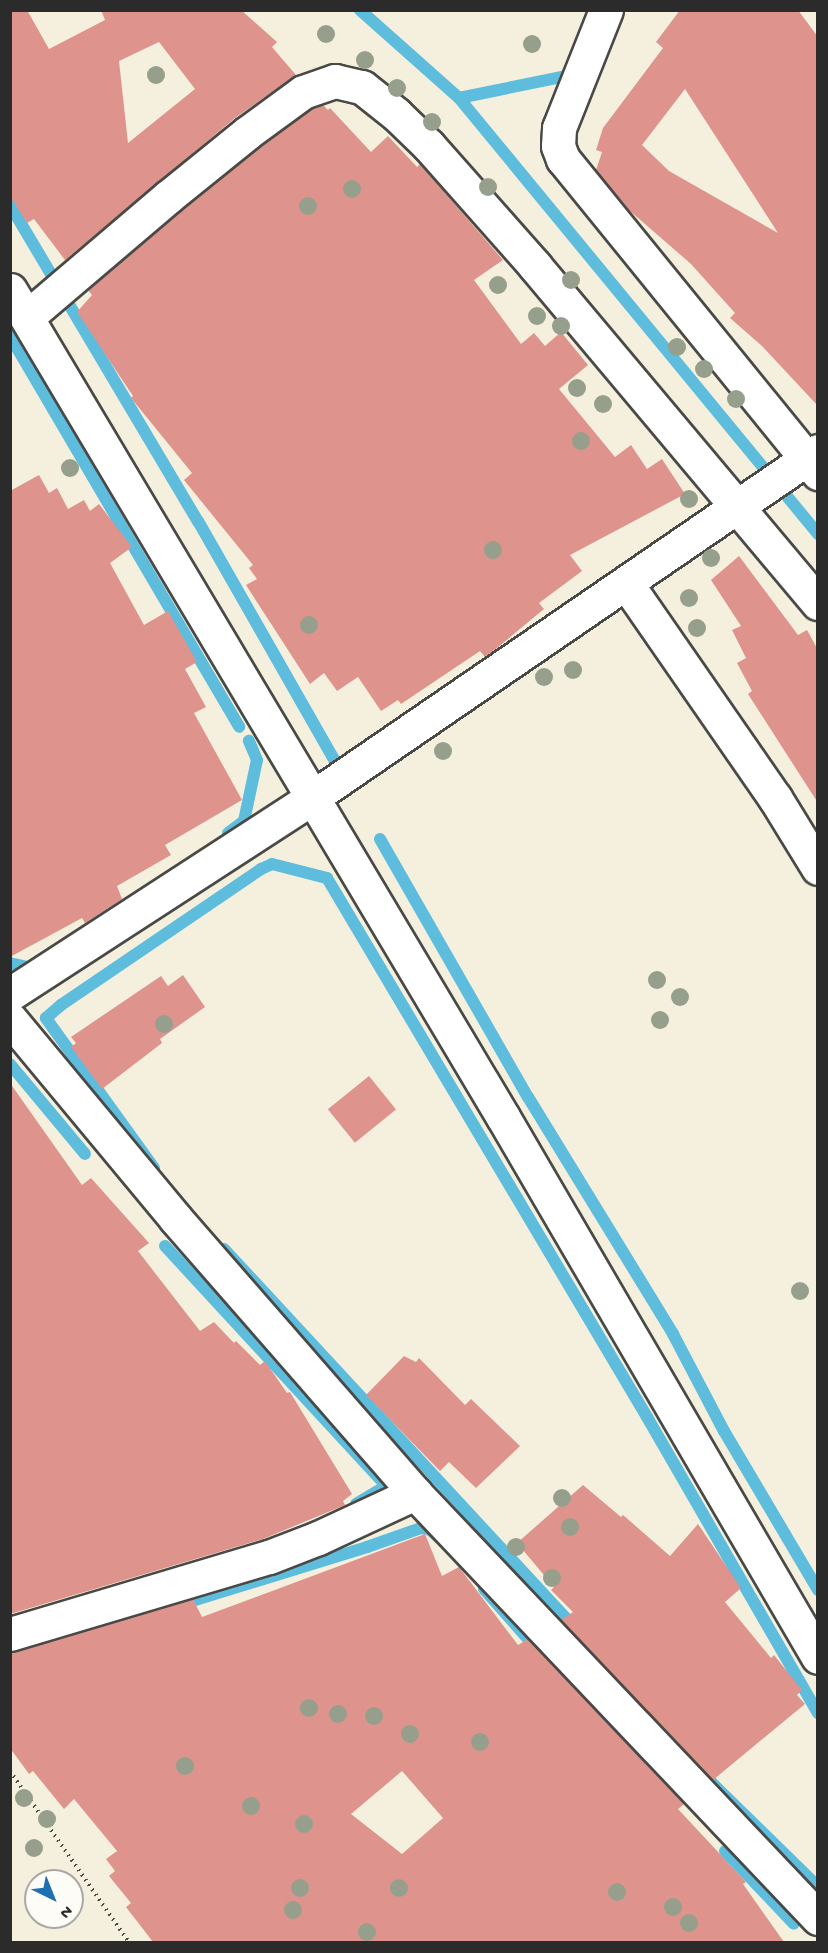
<!DOCTYPE html>
<style>
body{margin:0}
#map{position:relative;width:828px;height:1953px;overflow:hidden;background:#f5f0de;font-family:"Gochi Hand",sans-serif}
div>[style]{position:absolute}
.stream>*{height:12px;margin:-6px;padding:0 6px;transform-origin:6px;border-radius:6px;background:#5ebcdc}
.building>*{inset:0;background:#de948d;transform-origin:0 0}
.path>*{height:4px;margin-top:-2px;transform-origin:0;background:repeating-linear-gradient(90deg,#494946 0 1.5px,transparent 0 6px)}
.roads{filter:drop-shadow(2px 0 #494946) drop-shadow(-2px 0 #494946) drop-shadow(0 2px #494946) drop-shadow(0 -2px #494946)}
.minor>*{height:33px;margin:-16.5px;padding:0 16.5px;transform-origin:16.5px;border-radius:16.5px;background:#fff}
.tertiary>*{height:33px;margin:-16.5px;padding:0 16.5px;transform-origin:16.5px;border-radius:16.5px;background:#fff}
.trees>*{width:18px;height:18px;margin:-9px;border-radius:50%;background:#969f8c}
span{translate:-50% -50%;white-space:nowrap;text-align:center;line-height:1.15;-webkit-text-stroke:4.5px #fdfcf7;paint-order:stroke}
.frame{position:absolute;inset:0;border:12px solid #2b2b2b;pointer-events:none}
.north{position:absolute;left:24px;top:1869px;width:60px;height:60px;box-sizing:border-box;background:#fdfcf7;border:2px solid #a9a8a5;border-radius:50%;rotate:137deg;font-size:16px;font-weight:700;line-height:24px;text-align:center;color:#2b2b2b}
.north::after{content:'';display:block;margin:auto;width:21px;height:27px;background:#1f6fb2;clip-path:polygon(50% 0,100% 100%,50% 72%,0 100%)}
</style>
<div id="map">
<div class="stream">
<i style="left:360px;top:10px;width:132px;rotate:41.6deg"></i>
<i style="left:459px;top:98px;width:565px;rotate:50.53deg"></i>
<i style="left:459px;top:98px;width:109px;rotate:-11.6deg"></i>
<i style="left:566px;top:76px;width:9px;rotate:-49deg"></i>
<i style="left:10px;top:205px;width:368px;rotate:59.3deg"></i>
<i style="left:198px;top:521px;width:276px;rotate:60.3deg"></i>
<i style="left:10px;top:336px;width:453px;rotate:59.6deg"></i>
<i style="left:228px;top:833px;width:20px;rotate:-37deg"></i>
<i style="left:244px;top:821px;width:62px;rotate:-78deg"></i>
<i style="left:257px;top:760px;width:21px;rotate:-113deg"></i>
<i style="left:380px;top:839px;width:297px;rotate:60.2deg"></i>
<i style="left:528px;top:1097px;width:278px;rotate:58.5deg"></i>
<i style="left:673px;top:1334px;width:110px;rotate:62.3deg"></i>
<i style="left:724px;top:1431px;width:185px;rotate:59.4deg"></i>
<i style="left:10px;top:963px;width:18px;rotate:13deg"></i>
<i style="left:28px;top:967px;width:10px;rotate:-24deg"></i>
<i style="left:10px;top:1064px;width:117px;rotate:50.2deg"></i>
<i style="left:154px;top:1168px;width:185px;rotate:-125.8deg"></i>
<i style="left:46px;top:1018px;width:20px;rotate:-41deg"></i>
<i style="left:61px;top:1005px;width:242px;rotate:-34.2deg"></i>
<i style="left:261px;top:869px;width:12px;rotate:-24deg"></i>
<i style="left:272px;top:864px;width:57px;rotate:14.3deg"></i>
<i style="left:327px;top:878px;width:627px;rotate:59.3deg"></i>
<i style="left:647px;top:1417px;width:342px;rotate:60deg"></i>
<i style="left:165px;top:1246px;width:320px;rotate:47.3deg"></i>
<i style="left:224px;top:1249px;width:517px;rotate:47.2deg"></i>
<i style="left:356px;top:1504px;width:26px;rotate:-31deg"></i>
<i style="left:484px;top:1589px;width:81px;rotate:48.5deg"></i>
<i style="left:179px;top:1605px;width:197px;rotate:-17.1deg"></i>
<i style="left:367px;top:1547px;width:57px;rotate:-19.4deg"></i>
<i style="left:421px;top:1528px;width:8px;rotate:7deg"></i>
<i style="left:429px;top:1529px;width:11px;rotate:41deg"></i>
<i style="left:10px;top:1651px;width:49px;rotate:-14deg"></i>
<i style="left:661px;top:1724px;width:81px;rotate:49deg"></i>
<i style="left:714px;top:1785px;width:146px;rotate:44.4deg"></i>
<i style="left:725px;top:1851px;width:100px;rotate:46.6deg"></i>
</div>
<div class="building">
<i style="clip-path:polygon(evenodd,10px 10px,27px 10px,49px 49px,105px 20px,101px 10px,241px 10px,277px 42px,272px 47px,296px 75px,235px 118px,65px 260px,34px 219px,27px 223px,10px 196px,10px 10px,159px 42px,195px 89px,128px 143px,119px 61px,159px 42px)"></i>
<i style="clip-path:polygon(evenodd,680px 10px,798px 10px,818px 37px,818px 406px,762px 346px,730px 318px,735px 313px,691px 264px,630px 211px,596px 170px,602px 152px,596px 150px,603px 128px,663px 48px,656px 42px,680px 10px,685px 89px,778px 233px,669px 171px,642px 145px,685px 89px)"></i>
<i style="clip-path:polygon(323px 105px,328px 110px,330px 108px,371px 152px,388px 136px,417px 167px,420px 164px,503px 260px,474px 280px,521px 344px,534px 333px,545px 346px,561px 332px,588px 365px,559px 389px,615px 457px,631px 445px,647px 469px,662px 459px,685px 494px,570px 555px,582px 571px,539px 603px,544px 609px,497px 648px,485px 657px,480px 651px,401px 704px,398px 700px,381px 711px,358px 677px,337px 691px,324px 673px,310px 684px,246px 585px,257px 579px,249px 568px,253px 565px,184px 480px,192px 473px,131px 398px,133px 396px,77px 312px,92px 295px,88px 290px,180px 211px,258px 148px,312px 109px)"></i>
<i style="clip-path:polygon(39px 475px,49px 493px,57px 488px,68px 509px,84px 500px,90px 511px,99px 504px,132px 547px,110px 563px,144px 625px,168px 611px,197px 662px,185px 669px,206px 707px,194px 713px,242px 800px,165px 845px,171px 855px,117px 886px,122px 899px,85px 923px,82px 918px,10px 957px,10px 491px)"></i>
<i style="clip-path:polygon(739px 556px,798px 635px,807px 630px,818px 650px,818px 803px,748px 694px,752px 691px,737px 663px,746px 658px,732px 630px,741px 626px,711px 580px)"></i>
<i style="clip-path:polygon(183px 975px,205px 1007px,160px 1039px,162px 1043px,102px 1089px,71px 1047px,76px 1043px,71px 1037px,161px 976px,168px 986px)"></i>
<i style="left:369px;top:1076px;width:43px;height:53px;rotate:51deg"></i>
<i style="clip-path:polygon(10px 1083px,82px 1185px,91px 1178px,149px 1243px,138px 1251px,200px 1331px,214px 1322px,234px 1343px,236px 1341px,260px 1365px,265px 1361px,287px 1393px,290px 1392px,352px 1494px,343px 1501px,345px 1505px,263px 1539px,10px 1614px)"></i>
<i style="clip-path:polygon(404px 1356px,416px 1362px,419px 1358px,465px 1405px,471px 1399px,520px 1446px,476px 1488px,449px 1462px,440px 1471px,366px 1395px)"></i>
<i style="clip-path:polygon(583px 1485px,621px 1517px,623px 1515px,670px 1556px,698px 1524px,741px 1588px,725px 1602px,771px 1658px,774px 1655px,802px 1690px,797px 1695px,805px 1704px,713px 1780px,561px 1620px,573px 1612px,551px 1590px,554px 1587px,517px 1543px)"></i>
<i style="clip-path:polygon(evenodd,425px 1534px,442px 1576px,459px 1567px,518px 1645px,528px 1639px,684px 1804px,678px 1809px,746px 1882px,743px 1884px,784px 1942px,153px 1942px,126px 1907px,131px 1903px,109px 1876px,115px 1871px,106px 1859px,117px 1851px,74px 1799px,64px 1809px,33px 1771px,29px 1774px,10px 1748px,10px 1652px,193px 1599px,202px 1617px,425px 1534px,402px 1771px,443px 1818px,402px 1854px,351px 1814px,402px 1771px)"></i>
</div>
<div class="path">
<i style="left:10px;top:1771px;width:208px;rotate:55.2deg"></i>
</div>
<div class="roads">
<div class="minor">
<i style="left:606px;top:10px;width:127px;rotate:111.7deg"></i>
<i style="left:559px;top:128px;width:18px;rotate:93deg"></i>
<i style="left:558px;top:146px;width:14px;rotate:69deg"></i>
<i style="left:563px;top:159px;width:405px;rotate:50.9deg"></i>
<i style="left:27px;top:317px;width:185px;rotate:-40.4deg"></i>
<i style="left:168px;top:197px;width:102px;rotate:-39deg"></i>
<i style="left:247px;top:133px;width:69px;rotate:-36.2deg"></i>
<i style="left:303px;top:92px;width:34px;rotate:-19deg"></i>
<i style="left:335px;top:81px;width:28px;rotate:13deg"></i>
<i style="left:362px;top:87px;width:43px;rotate:38.5deg"></i>
<i style="left:396px;top:114px;width:46px;rotate:44.1deg"></i>
<i style="left:429px;top:146px;width:160px;rotate:48.5deg"></i>
<i style="left:535px;top:266px;width:440px;rotate:50deg"></i>
<i style="left:626px;top:583px;width:262px;rotate:55.3deg"></i>
<i style="left:775px;top:798px;width:82px;rotate:58.4deg"></i>
<i style="left:10px;top:994px;width:361px;rotate:-33deg"></i>
<i style="left:313px;top:797px;width:612px;rotate:-34.42deg"></i>
<i style="left:10px;top:1019px;width:260px;rotate:50.3deg"></i>
<i style="left:176px;top:1219px;width:364px;rotate:48.9deg"></i>
<i style="left:415px;top:1493px;width:586px;rotate:46.52deg"></i>
<i style="left:10px;top:1634px;width:270px;rotate:-16.6deg"></i>
<i style="left:269px;top:1557px;width:53px;rotate:-21.2deg"></i>
<i style="left:318px;top:1538px;width:107px;rotate:-24.9deg"></i>
</div>
<div class="tertiary">
<i style="left:10px;top:290px;width:963px;rotate:59.2deg"></i>
<i style="left:503px;top:1117px;width:625px;rotate:59.74deg"></i>
</div>
</div>
<div class="trees">
<i style="left:326px;top:34px"></i>
<i style="left:532px;top:44px"></i>
<i style="left:365px;top:60px"></i>
<i style="left:156px;top:75px"></i>
<i style="left:397px;top:88px"></i>
<i style="left:432px;top:122px"></i>
<i style="left:488px;top:187px"></i>
<i style="left:352px;top:189px"></i>
<i style="left:308px;top:206px"></i>
<i style="left:571px;top:280px"></i>
<i style="left:498px;top:285px"></i>
<i style="left:537px;top:316px"></i>
<i style="left:561px;top:326px"></i>
<i style="left:677px;top:347px"></i>
<i style="left:704px;top:369px"></i>
<i style="left:577px;top:388px"></i>
<i style="left:736px;top:399px"></i>
<i style="left:603px;top:404px"></i>
<i style="left:581px;top:441px"></i>
<i style="left:70px;top:468px"></i>
<i style="left:689px;top:499px"></i>
<i style="left:493px;top:550px"></i>
<i style="left:711px;top:558px"></i>
<i style="left:689px;top:598px"></i>
<i style="left:309px;top:625px"></i>
<i style="left:697px;top:628px"></i>
<i style="left:573px;top:670px"></i>
<i style="left:544px;top:677px"></i>
<i style="left:443px;top:751px"></i>
<i style="left:657px;top:980px"></i>
<i style="left:680px;top:997px"></i>
<i style="left:660px;top:1020px"></i>
<i style="left:164px;top:1024px"></i>
<i style="left:800px;top:1291px"></i>
<i style="left:562px;top:1498px"></i>
<i style="left:570px;top:1527px"></i>
<i style="left:516px;top:1547px"></i>
<i style="left:552px;top:1578px"></i>
<i style="left:309px;top:1708px"></i>
<i style="left:338px;top:1714px"></i>
<i style="left:374px;top:1716px"></i>
<i style="left:410px;top:1734px"></i>
<i style="left:480px;top:1742px"></i>
<i style="left:185px;top:1766px"></i>
<i style="left:24px;top:1798px"></i>
<i style="left:251px;top:1806px"></i>
<i style="left:47px;top:1819px"></i>
<i style="left:304px;top:1824px"></i>
<i style="left:34px;top:1848px"></i>
<i style="left:300px;top:1888px"></i>
<i style="left:399px;top:1888px"></i>
<i style="left:617px;top:1892px"></i>
<i style="left:673px;top:1907px"></i>
<i style="left:293px;top:1910px"></i>
<i style="left:689px;top:1923px"></i>
<i style="left:367px;top:1932px"></i>
</div>
<div class="frame"></div>
<div class="north">N</div>
</div>
